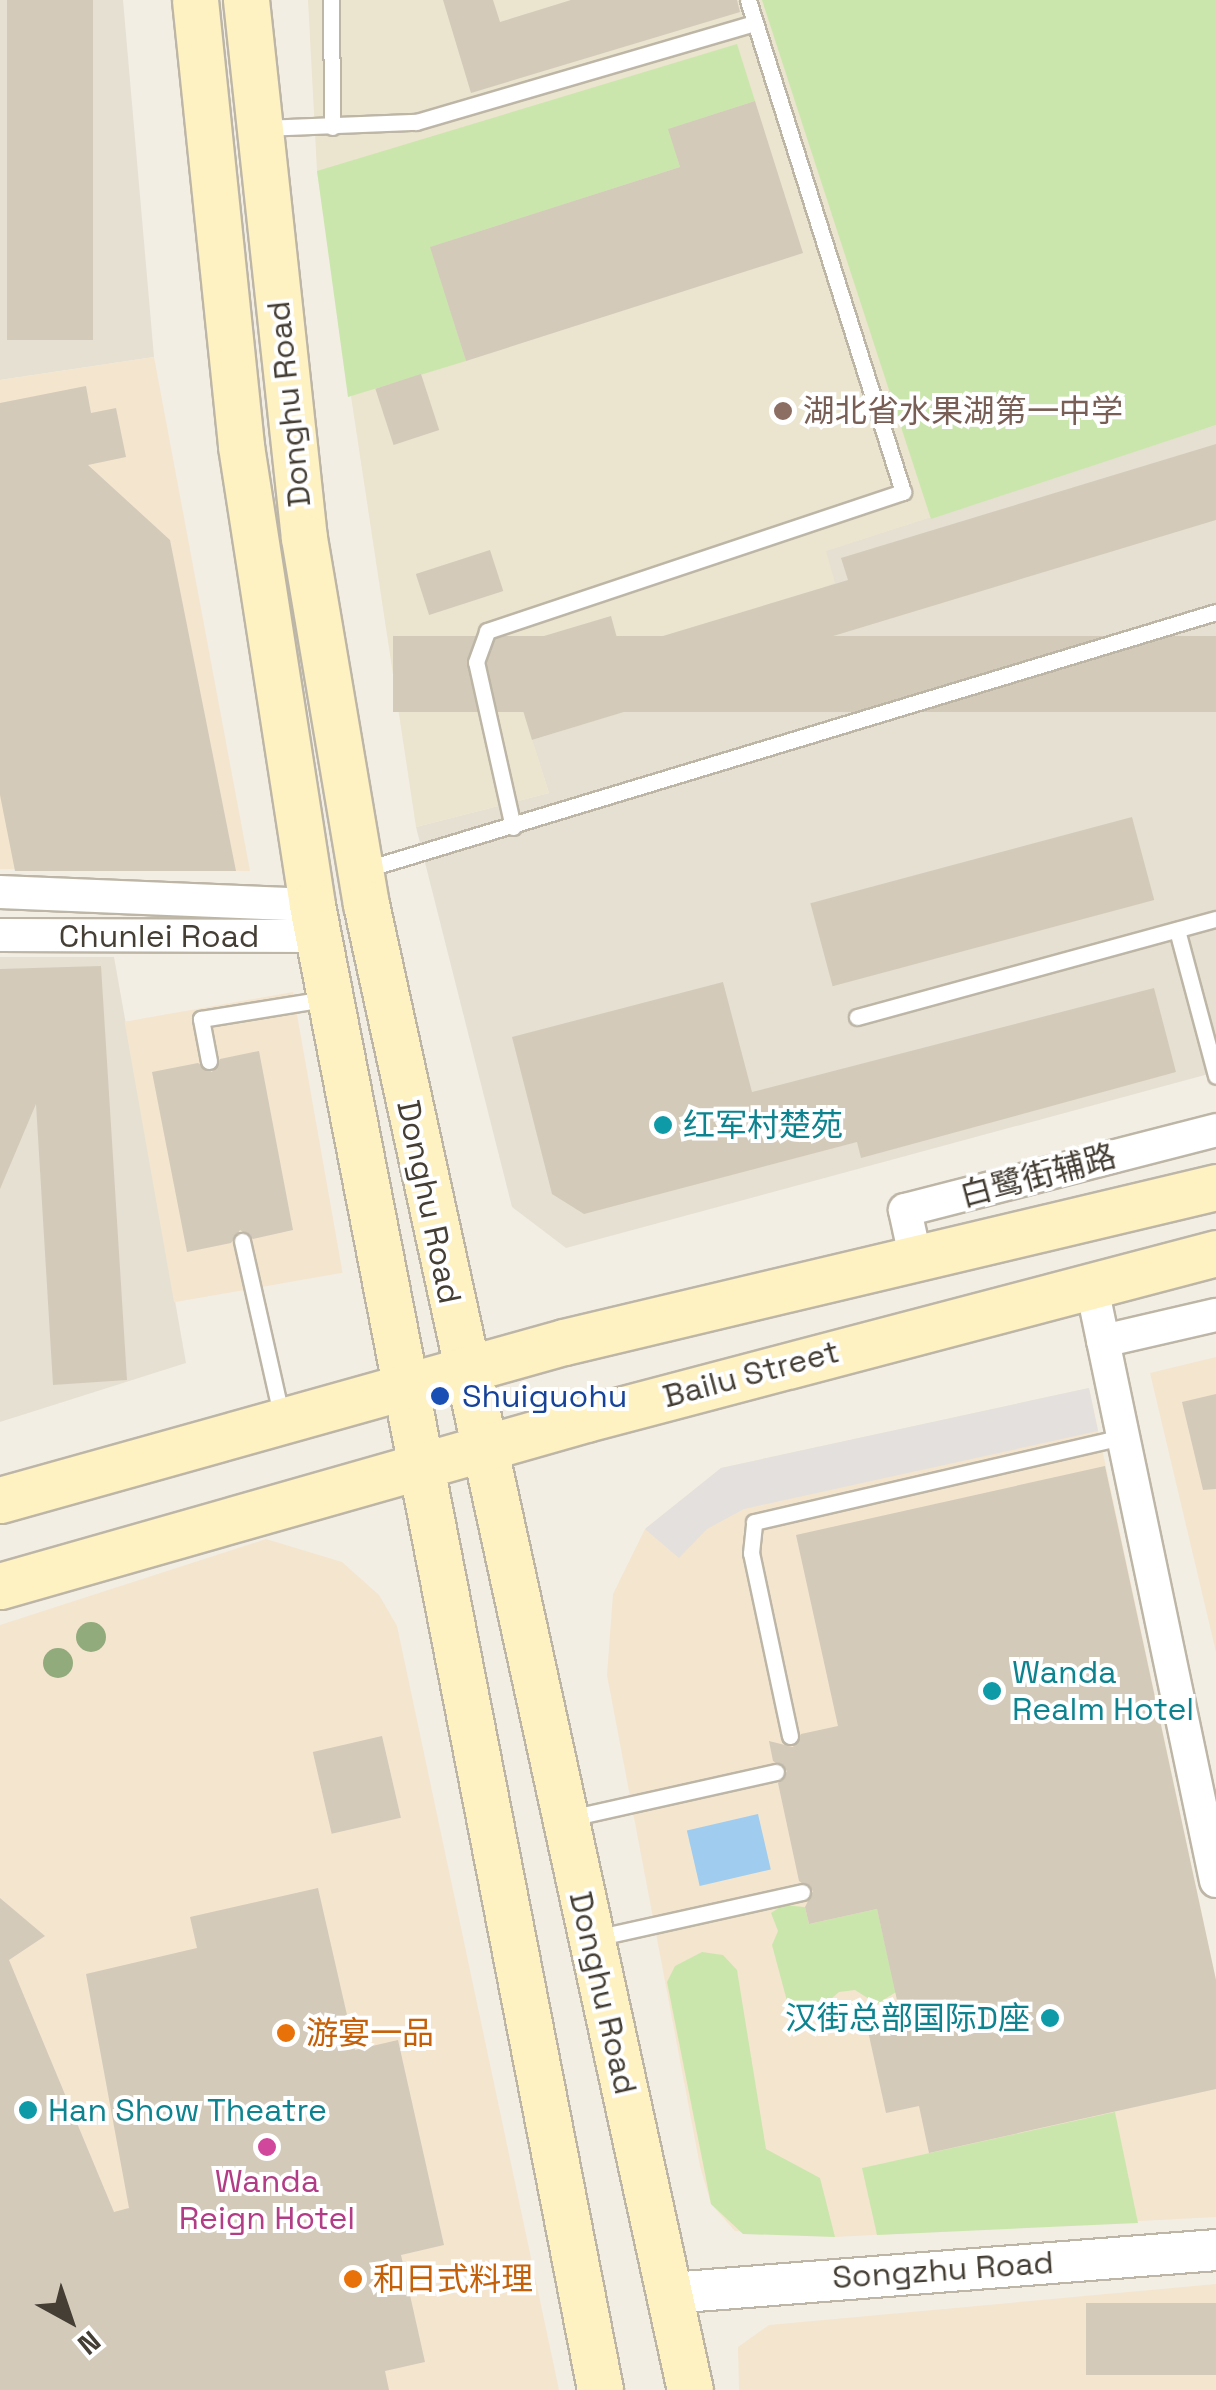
<!DOCTYPE html>
<meta charset="utf-8">
<style>
body{margin:0}
#map{position:relative;width:1216px;height:2390px;overflow:hidden;background:#f2eee4;font-family:"Space Grotesk","Noto Sans SC",sans-serif}
div>[style]{position:absolute}
.residential>*{inset:0;background:#e6e0d2}
.commercial>*{inset:0;background:#f4e5cf;transform-origin:0 0}
.education>*{inset:0;background:#ebe4ce}
.green>*{inset:0;background:#cbe6ad}
.parking>*{inset:0;background:#e3e0dd}
.water>*{inset:0;background:#a0cdef;transform-origin:0 0}
.building>*{inset:0;background:#d3caba;transform-origin:0 0}
.roads{filter:drop-shadow(2px 0 #bdb6a7) drop-shadow(-2px 0 #bdb6a7) drop-shadow(0 2px #bdb6a7) drop-shadow(0 -2px #bdb6a7)}
.service>*{height:15px;margin:-7.5px;padding:0 7.5px;transform-origin:7.5px;border-radius:7.5px;background:#fff}
.minor>*{height:32px;margin:-16px;padding:0 16px;transform-origin:16px;border-radius:16px;background:#fff}
.tertiary>*{height:40px;margin:-20px;padding:0 20px;transform-origin:20px;border-radius:20px;background:#fff}
.secondary>*{height:45px;margin:-22.5px;padding:0 22.5px;transform-origin:22.5px;border-radius:22.5px;background:#fef1c2}
.trees>*{width:30px;height:30px;margin:-15px;border-radius:50%;background:#92ab7d}
.dots>*{width:28px;height:28px;translate:-50% -50%;box-sizing:border-box;border:5px solid #fff;border-radius:50%}
span{translate:-50% -50%;white-space:nowrap;text-align:center;line-height:1.15;-webkit-text-stroke:8px #fff;paint-order:stroke}
.street-label{font-size:32px;color:#443e34}
.education-label{font-size:32px;color:#785e54}
.left{translate:0 -50%;text-align:left}
.culture-label{font-size:32px;color:#0d838f}
.right{translate:-100% -50%;text-align:right}
.transit-label{font-size:32px;color:#164399}
.food-label{font-size:32px;color:#c56008}
.hotel-label{font-size:32px;color:#b23c85}
.north{position:absolute;left:20px;top:2270px;width:100px;height:100px;-webkit-text-stroke:8px #fff;paint-order:stroke;rotate:140deg;font-size:28px;font-weight:700;line-height:40px;text-align:center;color:#443e34}
.north::after{content:'';display:block;margin:auto;width:35px;height:45px;background:#443e34;clip-path:polygon(50% 0,100% 100%,50% 72%,0 100%)}
</style>
<div id="map">
<div class="residential">
<i style="clip-path:polygon(0 0,123px 0,154px 357px,0 380px)"></i>
<i style="clip-path:polygon(1216px 425px,1216px 1072px,566px 1248px,512px 1207px,416px 827px,549px 793px,532px 740px,833px 647px,816px 589px,825px 551px)"></i>
<i style="clip-path:polygon(0 957px,114px 957px,186px 1363px,0 1422px)"></i>
</div>
<div class="commercial">
<i style="clip-path:polygon(154px 357px,250px 871px,0 869px,0 380px)"></i>
<i style="left:293px;top:992px;width:285px;height:171px;rotate:80deg"></i>
<i style="clip-path:polygon(1216px 1357px,1216px 1652px,1150px 1373px)"></i>
<i style="clip-path:polygon(1089px 1388px,1216px 1980px,1216px 2217px,835px 2237px,735px 2231px,711px 2204px,700px 2166px,607px 1675px,613px 1594px,645px 1529px,721px 1468px)"></i>
<i style="clip-path:polygon(266px 1539px,342px 1562px,379px 1595px,397px 1626px,559px 2390px,0 2390px,0 1625px)"></i>
<i style="clip-path:polygon(1216px 2284px,1216px 2390px,739px 2390px,738px 2347px,769px 2325px)"></i>
</div>
<div class="education">
<i style="clip-path:polygon(308px 0,1216px 0,1216px 425px,826px 551px,835px 583px,816px 590px,834px 648px,532px 739px,549px 793px,416px 827px,317px 171px)"></i>
</div>
<div class="green">
<i style="clip-path:polygon(762px 0,1216px 0,1216px 425px,931px 519px)"></i>
<i style="clip-path:polygon(737px 44px,755px 101px,669px 129px,680px 167px,431px 247px,466px 361px,348px 397px,317px 171px)"></i>
<i style="clip-path:polygon(783px 1905px,805px 1907px,809px 1924px,877px 1909px,896px 1992px,877px 2004px,855px 1990px,839px 1992px,806px 2021px,791px 2016px,772px 1945px,778px 1931px,771px 1913px)"></i>
<i style="clip-path:polygon(702px 1952px,723px 1955px,737px 1970px,766px 2149px,820px 2178px,835px 2237px,743px 2234px,711px 2204px,667px 1982px,675px 1966px)"></i>
<i style="clip-path:polygon(1115px 2112px,1138px 2223px,877px 2235px,862px 2168px)"></i>
</div>
<div class="parking">
<i style="clip-path:polygon(1089px 1388px,1098px 1431px,744px 1509px,707px 1529px,679px 1558px,645px 1529px,721px 1468px)"></i>
</div>
<div class="water">
<i style="left:758px;top:1814px;width:57px;height:73px;rotate:77deg"></i>
</div>
<div class="building">
<i style="left:7px;top:0;width:86px;height:340px"></i>
<i style="clip-path:polygon(443px 0,493px 0,500px 22px,571px 0,737px 0,740px 12px,471px 93px)"></i>
<i style="clip-path:polygon(755px 101px,803px 253px,466px 361px,430px 247px,680px 167px,668px 129px)"></i>
<i style="left:421px;top:374px;width:59px;height:48px;rotate:72deg"></i>
<i style="clip-path:polygon(86px 386px,91px 413px,116px 408px,126px 457px,88px 465px,170px 540px,236px 871px,15px 871px,0 795px,0 403px)"></i>
<i style="clip-path:polygon(1216px 444px,1216px 520px,830px 637px,834px 648px,532px 740px,504px 648px,611px 616px,620px 649px,848px 580px,841px 558px)"></i>
<i style="left:490px;top:550px;width:43px;height:78px;rotate:72deg"></i>
<i style="left:1216px;top:636px;width:76px;height:823px;rotate:90deg"></i>
<i style="left:1132px;top:817px;width:86px;height:333px;rotate:75deg"></i>
<i style="clip-path:polygon(101px 966px,127px 1380px,53px 1385px,36px 1104px,0 1189px,0 969px)"></i>
<i style="clip-path:polygon(723px 982px,752px 1092px,1154px 988px,1176px 1072px,861px 1158px,857px 1142px,584px 1214px,552px 1194px,512px 1037px)"></i>
<i style="clip-path:polygon(259px 1051px,293px 1230px,253px 1239px,240px 1230px,231px 1243px,187px 1252px,152px 1072px,198px 1063px,212px 1072px,220px 1059px)"></i>
<i style="clip-path:polygon(1216px 1394px,1216px 1489px,1203px 1490px,1182px 1402px)"></i>
<i style="clip-path:polygon(1105px 1466px,1216px 1980px,1216px 2089px,929px 2153px,919px 2106px,886px 2113px,866px 2022px,900px 2014px,877px 1909px,809px 1924px,805px 1907px,813px 1891px,799px 1881px,778px 1783px,787px 1771px,773px 1761px,769px 1741px,793px 1747px,801px 1734px,838px 1726px,796px 1535px)"></i>
<i style="left:382px;top:1736px;width:84px;height:71px;rotate:77deg"></i>
<i style="clip-path:polygon(318px 1888px,355px 2050px,398px 2040px,444px 2245px,401px 2255px,425px 2362px,385px 2371px,389px 2390px,0 2390px,0 1898px,45px 1936px,9px 1960px,114px 2212px,129px 2208px,86px 1974px,197px 1948px,190px 1917px)"></i>
<i style="left:1216px;top:2303px;width:72px;height:130px;rotate:90deg"></i>
</div>
<div class="roads">
<div class="service">
<i style="left:331px;top:0;width:127px;rotate:89.5deg"></i>
<i style="left:264px;top:128px;width:152px;rotate:-2.3deg"></i>
<i style="left:416px;top:122px;width:353px;rotate:-16.3deg"></i>
<i style="left:513px;top:827px;width:169px;rotate:-102.6deg"></i>
<i style="left:476px;top:662px;width:33px;rotate:-70deg"></i>
<i style="left:487px;top:631px;width:439px;rotate:-18.5deg"></i>
<i style="left:903px;top:492px;width:516px;rotate:-107.49deg"></i>
<i style="left:363px;top:870px;width:891px;rotate:-16.83deg"></i>
<i style="left:1177px;top:930px;width:151px;rotate:75deg"></i>
<i style="left:857px;top:1017px;width:372px;rotate:-15.3deg"></i>
<i style="left:209px;top:1061px;width:43px;rotate:-100.8deg"></i>
<i style="left:201px;top:1019px;width:126px;rotate:-9.2deg"></i>
<i style="left:242px;top:1241px;width:181px;rotate:77.3deg"></i>
<i style="left:790px;top:1736px;width:187px;rotate:-102deg"></i>
<i style="left:751px;top:1553px;width:31px;rotate:-84deg"></i>
<i style="left:754px;top:1522px;width:378px;rotate:-13deg"></i>
<i style="left:570px;top:1818px;width:211px;rotate:-12.6deg"></i>
<i style="left:595px;top:1938px;width:212px;rotate:-12.5deg"></i>
</div>
<div class="minor">
<i style="left:0;top:892px;width:312px;rotate:2.4deg"></i>
<i style="left:0;top:935px;width:317px;rotate:0.2deg"></i>
<i style="left:915px;top:1256px;width:47px;rotate:-102.3deg"></i>
<i style="left:905px;top:1210px;width:321px;rotate:-14.4deg"></i>
<i style="left:1091px;top:1283px;width:611px;rotate:78.19deg"></i>
<i style="left:1103px;top:1341px;width:116px;rotate:-13deg"></i>
</div>
<div class="tertiary">
<i style="left:671px;top:2293px;width:547px;rotate:-4.51deg"></i>
</div>
<div class="secondary">
<i style="left:195px;top:0;width:448px;rotate:84.1deg"></i>
<i style="left:241px;top:446px;width:464px;rotate:81.2deg"></i>
<i style="left:312px;top:905px;width:1513px;rotate:79.02deg"></i>
<i style="left:246px;top:0;width:541px;rotate:83.85deg"></i>
<i style="left:304px;top:538px;width:371px;rotate:80.4deg"></i>
<i style="left:366px;top:904px;width:1521px;rotate:77.7deg"></i>
<i style="left:0;top:1500px;width:586px;rotate:-15.65deg"></i>
<i style="left:564px;top:1342px;width:670px;rotate:-13.37deg"></i>
<i style="left:0;top:1586px;width:609px;rotate:-15.91deg"></i>
<i style="left:586px;top:1419px;width:652px;rotate:-14.76deg"></i>
</div>
</div>
<div class="trees">
<i style="left:91px;top:1637px"></i>
<i style="left:58px;top:1663px"></i>
</div>
<div class="dots">
<i style="left:783px;top:411px;background:#8d6e63"></i>
<i style="left:663px;top:1125px;background:#0f9aa8"></i>
<i style="left:440px;top:1396px;background:#1a4fb4"></i>
<i style="left:992px;top:1691px;background:#0f9aa8"></i>
<i style="left:1050px;top:2018px;background:#0f9aa8"></i>
<i style="left:286px;top:2033px;background:#e8710a"></i>
<i style="left:28px;top:2110px;background:#0f9aa8"></i>
<i style="left:267px;top:2147px;background:#d1479c"></i>
<i style="left:353px;top:2279px;background:#e8710a"></i>
</div>
<div class="street-label">
<span style="left:289px;top:404px;rotate:-96deg">Donghu Road</span>
<span style="left:159px;top:936px">Chunlei Road</span>
<span style="left:1038px;top:1176px;rotate:-15deg">白鹭街辅路</span>
<span style="left:429px;top:1202px;rotate:78deg">Donghu Road</span>
<span style="left:751px;top:1374px;rotate:-15deg">Bailu Street</span>
<span style="left:603px;top:1993px;rotate:77deg">Donghu Road</span>
<span style="left:943px;top:2270px;rotate:-4deg">Songzhu Road</span>
</div>
<div class="education-label">
<span class="left" style="left:803px;top:411px">湖北省水果湖第一中学</span>
</div>
<div class="culture-label">
<span class="left" style="left:683px;top:1125px">红军村楚苑</span>
<span class="left" style="left:1012px;top:1691px">Wanda<br>Realm Hotel</span>
<span class="right" style="left:1030px;top:2018px">汉街总部国际D座</span>
<span class="left" style="left:48px;top:2110px">Han Show Theatre</span>
</div>
<div class="transit-label">
<span class="left" style="left:462px;top:1396px">Shuiguohu</span>
</div>
<div class="food-label">
<span class="left" style="left:306px;top:2033px">游宴一品</span>
<span class="left" style="left:373px;top:2279px">和日式料理</span>
</div>
<div class="hotel-label">
<span style="left:267px;top:2200px">Wanda<br>Reign Hotel</span>
</div>
<div class="north">N</div>
</div>
